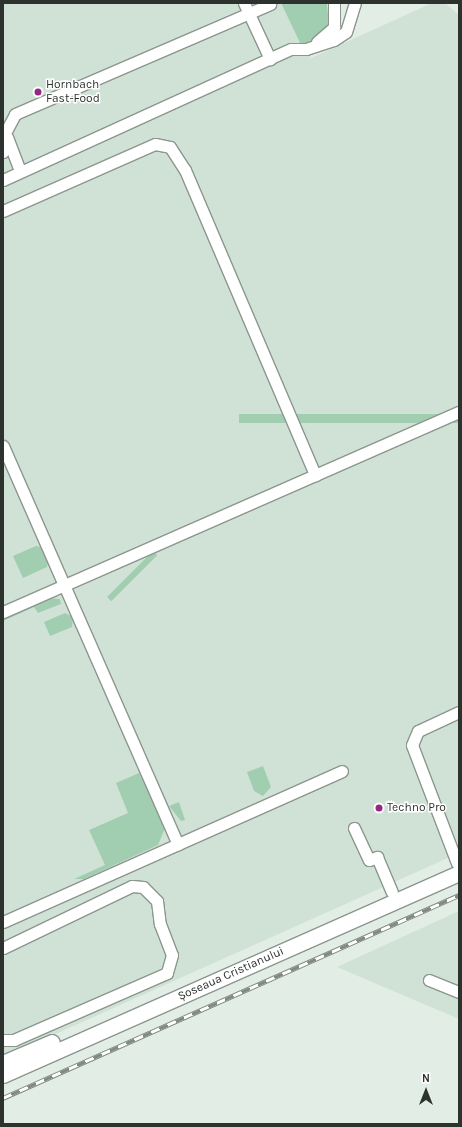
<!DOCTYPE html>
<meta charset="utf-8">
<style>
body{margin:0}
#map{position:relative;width:462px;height:1127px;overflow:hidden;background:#e1ede5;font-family:Karla,sans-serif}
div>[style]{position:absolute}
.built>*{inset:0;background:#d0e2d6}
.green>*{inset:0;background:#a1ceb0;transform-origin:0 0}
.roads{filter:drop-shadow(1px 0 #8b968e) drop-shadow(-1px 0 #8b968e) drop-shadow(0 1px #8b968e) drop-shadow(0 -1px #8b968e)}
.minor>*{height:11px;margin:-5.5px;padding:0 5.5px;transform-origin:5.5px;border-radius:5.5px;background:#fff}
.major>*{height:15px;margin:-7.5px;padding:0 7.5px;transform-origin:7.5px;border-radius:7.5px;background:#fff}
.rail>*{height:4.5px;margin-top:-2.25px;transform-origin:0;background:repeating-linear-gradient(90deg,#fff 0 9px,#828984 0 18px);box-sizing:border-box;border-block:1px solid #828984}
.dots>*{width:11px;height:11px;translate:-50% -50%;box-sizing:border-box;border:2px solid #fff;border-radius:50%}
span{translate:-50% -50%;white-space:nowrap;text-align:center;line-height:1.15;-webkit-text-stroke:3px #fff;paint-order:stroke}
.poi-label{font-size:12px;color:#2e322f}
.left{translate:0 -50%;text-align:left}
.street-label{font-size:12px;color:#2e322f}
.frame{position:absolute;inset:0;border:4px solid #2e322f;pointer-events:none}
.north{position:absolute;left:406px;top:1071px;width:40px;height:40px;-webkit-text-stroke:3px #fff;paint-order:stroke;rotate:0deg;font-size:11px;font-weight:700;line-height:16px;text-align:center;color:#2e322f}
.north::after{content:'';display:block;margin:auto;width:14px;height:18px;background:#2e322f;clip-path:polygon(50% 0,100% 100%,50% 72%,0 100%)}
</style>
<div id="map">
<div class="built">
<i style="clip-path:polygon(3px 3px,281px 3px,303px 49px,313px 50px,309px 59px,432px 3px,445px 3px,459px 15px,459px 853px,11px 1054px,3px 1053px)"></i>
<i style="clip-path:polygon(459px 911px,459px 1019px,337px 967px)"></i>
</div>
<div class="green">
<i style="clip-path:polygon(281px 3px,327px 3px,329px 25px,316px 41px,302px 47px)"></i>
<i style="left:459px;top:414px;width:9px;height:220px;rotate:90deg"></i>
<i style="clip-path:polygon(36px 546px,41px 547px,48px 562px,47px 567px,23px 578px,13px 556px)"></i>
<i style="left:153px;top:551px;width:6px;height:65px;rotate:45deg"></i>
<i style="clip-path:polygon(50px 598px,60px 599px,61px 604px,38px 613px,34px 607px,3px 621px,3px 618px)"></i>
<i style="clip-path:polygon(65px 613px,73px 617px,72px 627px,50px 636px,44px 622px)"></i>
<i style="clip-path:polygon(263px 766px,271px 787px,263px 796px,254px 791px,247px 772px)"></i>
<i style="clip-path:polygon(139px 773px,163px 819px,165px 828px,158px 845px,84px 879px,74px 879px,105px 865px,89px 830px,128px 813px,116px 783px)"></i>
<i style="clip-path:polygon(179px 802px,185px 820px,181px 821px,169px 806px)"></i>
</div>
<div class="roads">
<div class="minor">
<i style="left:244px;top:3px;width:62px;rotate:65.1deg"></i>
<i style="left:317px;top:42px;width:23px;rotate:-41deg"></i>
<i style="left:334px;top:27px;width:24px;rotate:-90deg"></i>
<i style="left:7px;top:137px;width:36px;rotate:69deg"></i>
<i style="left:3px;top:152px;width:19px;rotate:-84deg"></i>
<i style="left:5px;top:133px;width:21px;rotate:-62deg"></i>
<i style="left:15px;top:114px;width:278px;rotate:-23.3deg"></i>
<i style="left:3px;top:180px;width:316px;rotate:-24.5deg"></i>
<i style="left:291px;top:49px;width:15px"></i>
<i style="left:306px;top:49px;width:29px;rotate:-18deg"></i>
<i style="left:334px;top:40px;width:14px;rotate:-34deg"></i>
<i style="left:346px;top:32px;width:30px;rotate:-73deg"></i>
<i style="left:3px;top:211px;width:166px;rotate:-23.8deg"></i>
<i style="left:155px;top:144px;width:15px;rotate:11deg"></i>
<i style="left:170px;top:147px;width:27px;rotate:57deg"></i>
<i style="left:185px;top:170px;width:332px;rotate:66.9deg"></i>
<i style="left:3px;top:446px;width:435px;rotate:66.3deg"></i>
<i style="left:3px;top:612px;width:498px;rotate:-23.7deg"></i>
<i style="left:354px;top:828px;width:35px;rotate:65deg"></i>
<i style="left:369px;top:860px;width:9px;rotate:-21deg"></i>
<i style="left:377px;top:857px;width:38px;rotate:67deg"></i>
<i style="left:457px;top:863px;width:126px;rotate:-110.9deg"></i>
<i style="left:412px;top:745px;width:15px;rotate:-67deg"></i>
<i style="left:418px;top:731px;width:45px;rotate:-24.9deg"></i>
<i style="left:3px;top:922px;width:371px;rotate:-24deg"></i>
<i style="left:3px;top:948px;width:143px;rotate:-25.7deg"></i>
<i style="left:132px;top:886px;width:11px;rotate:5deg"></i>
<i style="left:143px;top:887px;width:20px;rotate:45deg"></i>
<i style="left:157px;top:901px;width:23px;rotate:83deg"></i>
<i style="left:160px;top:924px;width:33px;rotate:69deg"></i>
<i style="left:172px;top:955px;width:19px;rotate:106deg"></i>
<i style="left:167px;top:973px;width:167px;rotate:156.4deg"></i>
<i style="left:14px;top:1040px;width:11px;rotate:180deg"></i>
<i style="left:429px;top:980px;width:32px;rotate:22deg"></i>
</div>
<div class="major">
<i style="left:3px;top:1063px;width:53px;rotate:-23.2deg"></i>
<i style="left:3px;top:1075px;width:499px;rotate:-23.9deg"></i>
</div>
</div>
<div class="rail">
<i style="left:3px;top:1098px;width:499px;rotate:-24deg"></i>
</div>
<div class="dots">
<i style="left:38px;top:92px;background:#972685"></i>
<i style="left:379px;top:808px;background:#972685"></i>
</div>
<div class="poi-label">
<span class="left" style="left:46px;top:92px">Hornbach<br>Fast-Food</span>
<span class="left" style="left:387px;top:808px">Techno Pro</span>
</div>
<div class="street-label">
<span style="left:231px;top:974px;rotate:-24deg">Șoseaua Cristianului</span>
</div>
<div class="frame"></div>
<div class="north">N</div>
</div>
